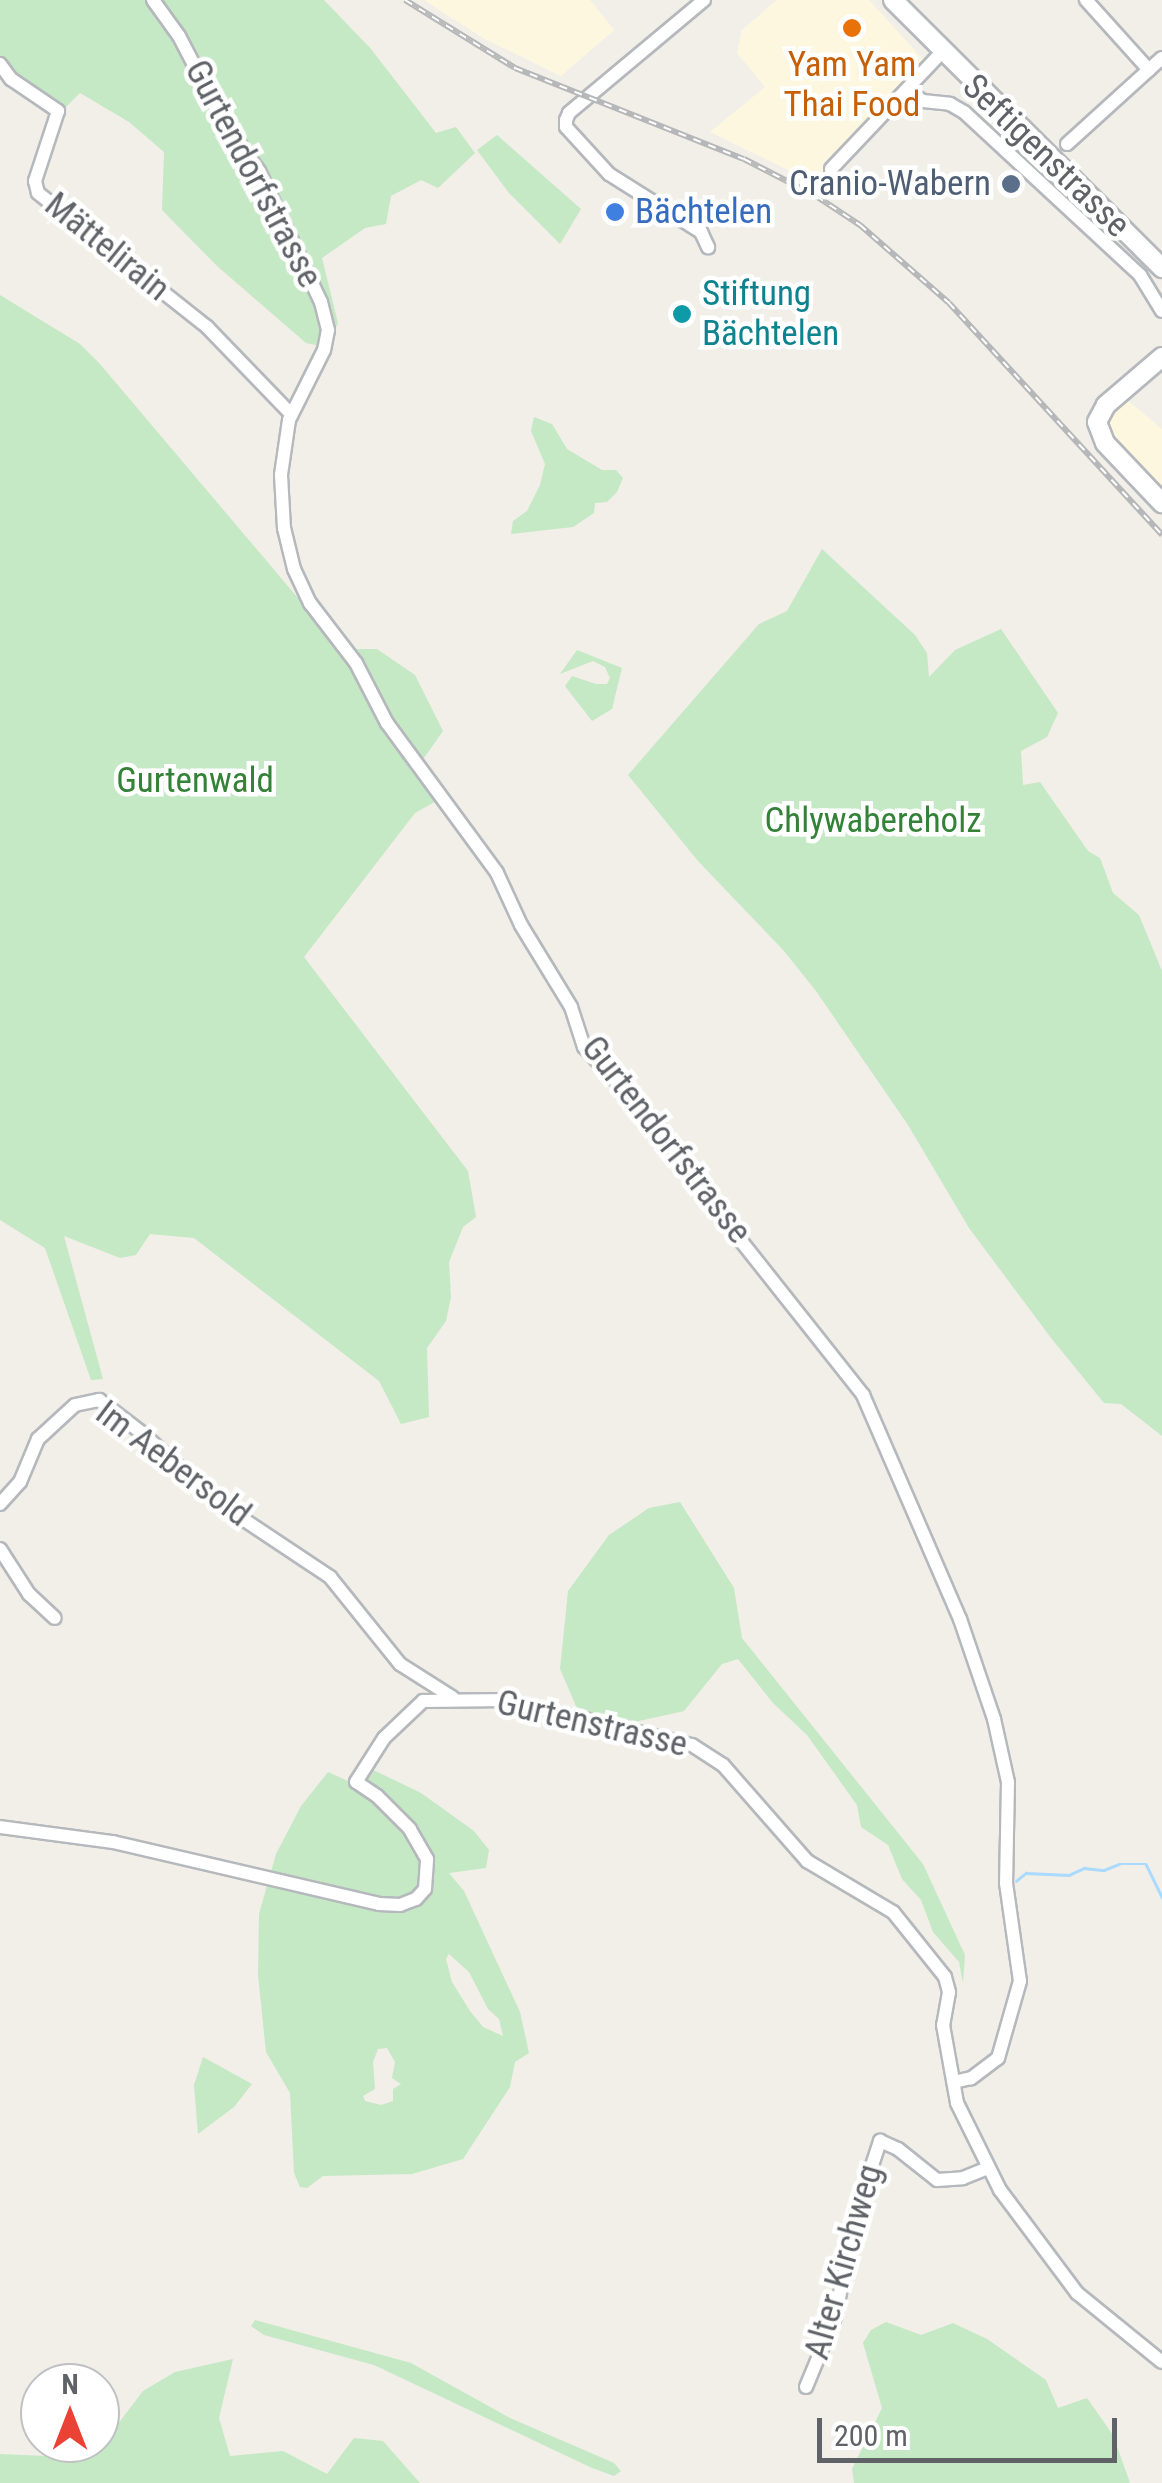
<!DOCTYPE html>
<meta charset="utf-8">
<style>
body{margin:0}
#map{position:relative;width:1162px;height:2483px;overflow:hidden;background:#f1efe8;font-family:"Roboto Condensed",sans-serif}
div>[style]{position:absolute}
.commercial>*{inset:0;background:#fef7e0}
.green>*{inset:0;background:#c5e8c5}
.stream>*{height:2.5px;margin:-1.25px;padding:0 1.25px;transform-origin:1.25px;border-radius:1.25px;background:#aadaff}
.roads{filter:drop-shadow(2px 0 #b5b8bc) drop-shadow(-2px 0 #b5b8bc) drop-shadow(0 2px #b5b8bc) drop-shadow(0 -2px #b5b8bc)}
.street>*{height:12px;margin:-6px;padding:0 6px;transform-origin:6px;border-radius:6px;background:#fff}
.secondary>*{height:18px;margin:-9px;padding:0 9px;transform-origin:9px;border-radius:9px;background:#fff}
.rail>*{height:6px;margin-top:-3px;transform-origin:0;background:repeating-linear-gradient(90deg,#fff 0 8px,#b6b7b8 0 16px);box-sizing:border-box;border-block:2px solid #b6b7b8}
.dots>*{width:28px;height:28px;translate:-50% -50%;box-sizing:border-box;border:5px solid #fff;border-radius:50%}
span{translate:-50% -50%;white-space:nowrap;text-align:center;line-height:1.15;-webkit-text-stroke:9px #fff;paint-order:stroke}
.food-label{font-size:35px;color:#c56008}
.street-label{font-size:35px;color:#5f6368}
.service-label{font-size:35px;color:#4e5e75}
.right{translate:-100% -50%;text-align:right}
.shop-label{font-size:35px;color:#366cbe}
.left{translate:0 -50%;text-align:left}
.culture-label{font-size:35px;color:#0d838f}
.park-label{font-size:35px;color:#348238}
.north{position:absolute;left:20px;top:2363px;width:100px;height:100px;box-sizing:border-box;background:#fff;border:2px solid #bfc1c3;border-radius:50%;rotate:0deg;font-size:28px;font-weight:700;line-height:40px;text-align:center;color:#5f6368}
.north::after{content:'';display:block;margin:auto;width:35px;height:45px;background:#ea4335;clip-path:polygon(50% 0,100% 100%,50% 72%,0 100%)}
.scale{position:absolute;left:817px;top:2418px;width:300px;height:45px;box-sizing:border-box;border:5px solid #5f6368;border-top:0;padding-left:12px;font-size:30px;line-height:35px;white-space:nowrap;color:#5f6368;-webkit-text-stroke:8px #fff;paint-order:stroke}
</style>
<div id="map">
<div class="commercial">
<i style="clip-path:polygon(424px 0,590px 0,614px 30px,561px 76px,483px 38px)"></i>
<i style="clip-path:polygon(777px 0,869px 0,929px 66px,817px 184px,710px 132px,765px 87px,737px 53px,742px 30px)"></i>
<i style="clip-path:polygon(1126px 399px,1162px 429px,1162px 498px,1102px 433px,1103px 416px)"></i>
</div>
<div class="green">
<i style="clip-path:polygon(0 0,324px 0,371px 49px,436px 133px,456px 127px,475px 153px,438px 188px,421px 180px,391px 196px,386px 224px,365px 228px,322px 258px,338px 323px,325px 347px,306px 343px,217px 266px,162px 210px,164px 152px,129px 122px,80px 93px,64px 109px,12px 79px,0 57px)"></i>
<i style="clip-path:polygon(497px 135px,581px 209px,560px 244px,509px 193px,477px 150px)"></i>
<i style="clip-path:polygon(0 295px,80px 344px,100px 364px,341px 649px,377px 649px,415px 675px,443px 731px,417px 768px,438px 800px,415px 813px,304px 957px,468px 1171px,476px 1217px,463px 1227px,449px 1262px,451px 1297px,446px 1321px,427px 1348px,429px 1417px,401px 1424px,379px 1381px,194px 1238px,150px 1234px,136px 1255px,120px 1258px,64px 1236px,103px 1379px,91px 1380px,45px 1248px,0 1220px)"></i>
<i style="clip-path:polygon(534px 417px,552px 424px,567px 449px,602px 470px,616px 470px,623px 478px,617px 492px,607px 502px,595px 503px,594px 513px,573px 527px,511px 534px,513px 521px,527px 511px,540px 485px,545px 464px,531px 431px)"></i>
<i style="clip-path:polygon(822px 549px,915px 635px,927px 653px,929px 677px,955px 650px,1001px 629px,1058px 713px,1047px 737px,1021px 751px,1023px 785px,1040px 782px,1088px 851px,1100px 858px,1113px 893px,1139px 915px,1162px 971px,1162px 1436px,1121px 1404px,1104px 1403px,1051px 1338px,969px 1228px,908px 1125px,816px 991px,784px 951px,698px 861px,628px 775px,759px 624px,787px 611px)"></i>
<i style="clip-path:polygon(577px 650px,622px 668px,612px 709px,592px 721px,565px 686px,572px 676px,596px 684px,607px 684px,610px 678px,605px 667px,593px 661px,560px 674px)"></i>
<i style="clip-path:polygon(680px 1502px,734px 1588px,742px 1638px,923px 1864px,965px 1955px,963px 1983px,959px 1962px,933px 1932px,921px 1900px,902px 1879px,888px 1845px,861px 1827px,857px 1805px,807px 1735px,773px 1703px,738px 1659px,722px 1664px,684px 1711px,630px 1723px,579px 1713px,560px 1669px,568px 1591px,609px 1535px,649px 1508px)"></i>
<i style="clip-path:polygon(evenodd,365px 1766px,421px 1793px,474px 1831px,489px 1850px,486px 1868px,449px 1873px,464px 1891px,520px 2012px,529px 2053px,515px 2062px,510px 2087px,463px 2159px,412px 2174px,323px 2176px,307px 2188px,300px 2187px,294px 2173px,290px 2093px,266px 2052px,258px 1975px,259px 1914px,276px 1854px,301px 1806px,328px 1772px,355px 1784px,365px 1766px,449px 1954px,469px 1972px,488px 2009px,499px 2019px,503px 2036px,483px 2027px,470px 2011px,452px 1982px,446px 1959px,449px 1954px,365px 1766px,387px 2048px,395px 2062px,392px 2078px,401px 2084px,393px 2089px,393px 2101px,381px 2105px,365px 2101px,363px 2096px,375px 2089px,373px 2062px,378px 2049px,387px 2048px)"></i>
<i style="clip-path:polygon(203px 2057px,252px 2084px,234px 2107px,198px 2134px,194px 2085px)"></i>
<i style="clip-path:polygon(255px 2320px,411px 2363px,510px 2418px,614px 2463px,621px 2471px,614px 2476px,592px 2468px,374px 2365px,264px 2335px,251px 2326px)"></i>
<i style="clip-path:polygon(886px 2322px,921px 2335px,953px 2323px,987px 2339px,1046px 2380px,1058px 2408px,1087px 2398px,1113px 2435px,1130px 2483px,854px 2483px,852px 2469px,882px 2408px,863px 2343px,871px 2330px)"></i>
<i style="clip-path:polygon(233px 2359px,219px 2418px,230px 2456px,283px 2451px,327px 2474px,354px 2438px,383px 2441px,420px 2483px,0 2483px,0 2454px,92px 2458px,143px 2391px,175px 2372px)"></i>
</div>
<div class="stream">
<i style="left:1016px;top:1881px;width:13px;rotate:-39deg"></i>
<i style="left:1026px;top:1873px;width:43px;rotate:2.7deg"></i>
<i style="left:1069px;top:1875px;width:17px;rotate:-25deg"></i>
<i style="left:1084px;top:1868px;width:20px;rotate:6deg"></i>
<i style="left:1104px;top:1870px;width:16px;rotate:-22deg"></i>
<i style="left:1119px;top:1864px;width:27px"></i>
<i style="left:1146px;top:1864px;width:37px;rotate:64deg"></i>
</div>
<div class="roads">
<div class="street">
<i style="left:153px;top:0;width:44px;rotate:54.2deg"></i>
<i style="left:179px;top:36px;width:93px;rotate:62.6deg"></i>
<i style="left:222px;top:119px;width:64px;rotate:54.6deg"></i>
<i style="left:259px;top:171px;width:145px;rotate:64.7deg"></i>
<i style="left:321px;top:302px;width:29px;rotate:76deg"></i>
<i style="left:328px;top:330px;width:20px;rotate:101deg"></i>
<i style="left:324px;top:350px;width:78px;rotate:116.6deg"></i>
<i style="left:289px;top:420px;width:56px;rotate:98.3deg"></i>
<i style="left:281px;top:475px;width:53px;rotate:86.8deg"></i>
<i style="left:284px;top:528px;width:42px;rotate:76.3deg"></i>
<i style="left:294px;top:569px;width:38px;rotate:65deg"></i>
<i style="left:310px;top:603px;width:76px;rotate:52.5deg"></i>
<i style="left:356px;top:663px;width:68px;rotate:62.7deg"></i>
<i style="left:387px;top:723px;width:186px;rotate:53.7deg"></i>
<i style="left:497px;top:873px;width:57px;rotate:65.2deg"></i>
<i style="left:521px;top:925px;width:96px;rotate:58.6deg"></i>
<i style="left:571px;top:1007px;width:42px;rotate:72deg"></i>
<i style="left:584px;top:1047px;width:110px;rotate:46.8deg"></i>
<i style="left:659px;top:1127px;width:79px;rotate:56.3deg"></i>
<i style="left:703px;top:1193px;width:258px;rotate:51.6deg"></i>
<i style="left:863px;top:1395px;width:244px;rotate:66.6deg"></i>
<i style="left:960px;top:1619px;width:106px;rotate:71.2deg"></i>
<i style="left:994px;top:1719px;width:65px;rotate:77.5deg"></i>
<i style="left:1008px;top:1782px;width:101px;rotate:91.1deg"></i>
<i style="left:1006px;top:1883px;width:99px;rotate:81.9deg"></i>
<i style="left:1020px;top:1981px;width:80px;rotate:105.9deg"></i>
<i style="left:998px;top:2058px;width:34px;rotate:143deg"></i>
<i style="left:971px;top:2078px;width:18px;rotate:167deg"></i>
<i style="left:704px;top:0;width:176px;rotate:140.1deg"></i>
<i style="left:569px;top:113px;width:8px;rotate:113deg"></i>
<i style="left:566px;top:120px;width:7px;rotate:90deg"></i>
<i style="left:566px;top:127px;width:64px;rotate:47.5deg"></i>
<i style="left:609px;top:174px;width:109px;rotate:32.2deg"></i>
<i style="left:701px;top:232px;width:17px;rotate:65deg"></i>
<i style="left:1086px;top:0;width:94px;rotate:48deg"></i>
<i style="left:0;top:64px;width:19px;rotate:54deg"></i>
<i style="left:11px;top:79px;width:57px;rotate:34.2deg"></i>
<i style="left:58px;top:111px;width:74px;rotate:108.2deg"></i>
<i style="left:35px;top:181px;width:12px;rotate:76deg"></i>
<i style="left:38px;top:193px;width:216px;rotate:38.4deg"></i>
<i style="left:207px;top:327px;width:121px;rotate:46deg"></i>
<i style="left:907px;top:90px;width:19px;rotate:35deg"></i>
<i style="left:923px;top:101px;width:27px;rotate:6deg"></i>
<i style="left:950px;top:104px;width:16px;rotate:30deg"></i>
<i style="left:964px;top:112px;width:240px;rotate:42.8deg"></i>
<i style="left:1140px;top:275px;width:42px;rotate:58.6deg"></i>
<i style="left:1067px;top:144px;width:128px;rotate:-42.2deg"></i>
<i style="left:831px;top:169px;width:160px;rotate:-46.5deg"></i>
<i style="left:0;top:1504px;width:30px;rotate:-48deg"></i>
<i style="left:20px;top:1482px;width:47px;rotate:-67.3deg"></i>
<i style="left:38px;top:1439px;width:50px;rotate:-42.6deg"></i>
<i style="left:75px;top:1405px;width:25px;rotate:-12deg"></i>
<i style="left:99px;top:1400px;width:54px;rotate:37.5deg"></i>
<i style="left:142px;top:1433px;width:100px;rotate:42.6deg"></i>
<i style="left:216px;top:1501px;width:137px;rotate:33.7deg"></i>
<i style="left:330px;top:1577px;width:112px;rotate:51.2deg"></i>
<i style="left:400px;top:1664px;width:62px;rotate:32.4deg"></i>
<i style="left:0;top:1549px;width:54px;rotate:57.2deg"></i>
<i style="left:29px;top:1594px;width:35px;rotate:43deg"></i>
<i style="left:0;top:1827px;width:114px;rotate:7.6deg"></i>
<i style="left:113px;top:1842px;width:273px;rotate:13.1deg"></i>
<i style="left:379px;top:1904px;width:21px;rotate:3deg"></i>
<i style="left:400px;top:1905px;width:17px;rotate:-21deg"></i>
<i style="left:416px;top:1899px;width:13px;rotate:-48deg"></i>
<i style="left:425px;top:1889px;width:30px;rotate:-86deg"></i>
<i style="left:427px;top:1859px;width:34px;rotate:-120deg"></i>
<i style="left:410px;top:1829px;width:47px;rotate:-135deg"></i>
<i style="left:377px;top:1796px;width:25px;rotate:-146deg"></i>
<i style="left:356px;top:1782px;width:52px;rotate:-57.5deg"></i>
<i style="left:384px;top:1738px;width:54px;rotate:-43.5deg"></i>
<i style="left:423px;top:1701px;width:84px;rotate:-0.7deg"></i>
<i style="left:507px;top:1700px;width:190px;rotate:13.7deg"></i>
<i style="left:692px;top:1745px;width:37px;rotate:33deg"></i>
<i style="left:723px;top:1765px;width:128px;rotate:48.8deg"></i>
<i style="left:807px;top:1861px;width:100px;rotate:30.7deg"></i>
<i style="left:893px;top:1912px;width:83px;rotate:51.3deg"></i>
<i style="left:945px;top:1977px;width:16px;rotate:75deg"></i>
<i style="left:949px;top:1992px;width:34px;rotate:100deg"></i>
<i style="left:943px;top:2025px;width:79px;rotate:79.8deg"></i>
<i style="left:957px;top:2103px;width:97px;rotate:63.7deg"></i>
<i style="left:1000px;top:2190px;width:129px;rotate:53.2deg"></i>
<i style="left:1077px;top:2293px;width:109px;rotate:39.1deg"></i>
<i style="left:806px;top:2387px;width:76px;rotate:-67.5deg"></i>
<i style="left:835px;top:2317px;width:111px;rotate:-78.1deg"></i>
<i style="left:858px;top:2208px;width:71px;rotate:-71.8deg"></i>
<i style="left:880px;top:2141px;width:20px;rotate:24deg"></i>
<i style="left:898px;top:2149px;width:50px;rotate:38.5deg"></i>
<i style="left:937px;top:2180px;width:26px;rotate:-4deg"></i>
<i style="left:963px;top:2178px;width:27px;rotate:-22deg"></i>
</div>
<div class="secondary">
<i style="left:893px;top:0;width:380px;rotate:44.9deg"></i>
<i style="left:1162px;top:357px;width:74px;rotate:139.4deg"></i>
<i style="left:1106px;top:405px;width:19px;rotate:118deg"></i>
<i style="left:1097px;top:422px;width:22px;rotate:69deg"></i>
<i style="left:1105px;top:443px;width:83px;rotate:46.5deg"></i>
</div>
</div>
<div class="rail">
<i style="left:405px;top:0;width:129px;rotate:31.7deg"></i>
<i style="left:515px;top:68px;width:246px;rotate:21.7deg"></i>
<i style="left:744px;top:159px;width:81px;rotate:27.2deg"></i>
<i style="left:816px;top:196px;width:53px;rotate:33.4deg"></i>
<i style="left:860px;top:225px;width:118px;rotate:41.2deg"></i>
<i style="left:949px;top:303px;width:315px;rotate:47.4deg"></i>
</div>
<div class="dots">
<i style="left:852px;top:28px;background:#e8710a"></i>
<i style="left:1011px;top:184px;background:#5c6f8a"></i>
<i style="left:615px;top:212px;background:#3f7fe0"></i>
<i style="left:682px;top:314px;background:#0f9aa8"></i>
</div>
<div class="food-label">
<span style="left:852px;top:85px">Yam Yam<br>Thai Food</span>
</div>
<div class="street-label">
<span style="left:1046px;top:156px;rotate:44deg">Seftigenstrasse</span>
<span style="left:253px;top:174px;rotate:62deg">Gurtendorfstrasse</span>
<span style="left:107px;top:247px;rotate:39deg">Mättelirain</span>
<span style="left:666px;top:1140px;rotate:52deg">Gurtendorfstrasse</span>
<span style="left:173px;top:1464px;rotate:37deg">Im Aebersold</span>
<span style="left:592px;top:1724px;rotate:13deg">Gurtenstrasse</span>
<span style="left:844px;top:2262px;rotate:-74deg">Alter Kirchweg</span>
</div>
<div class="service-label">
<span class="right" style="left:991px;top:184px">Cranio-Wabern</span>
</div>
<div class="shop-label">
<span class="left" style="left:635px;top:212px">Bächtelen</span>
</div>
<div class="culture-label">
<span class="left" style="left:702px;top:314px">Stiftung<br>Bächtelen</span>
</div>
<div class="park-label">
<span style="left:195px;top:781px">Gurtenwald</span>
<span style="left:873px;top:821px">Chlywabereholz</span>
</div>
<div class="north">N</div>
<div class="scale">200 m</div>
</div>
